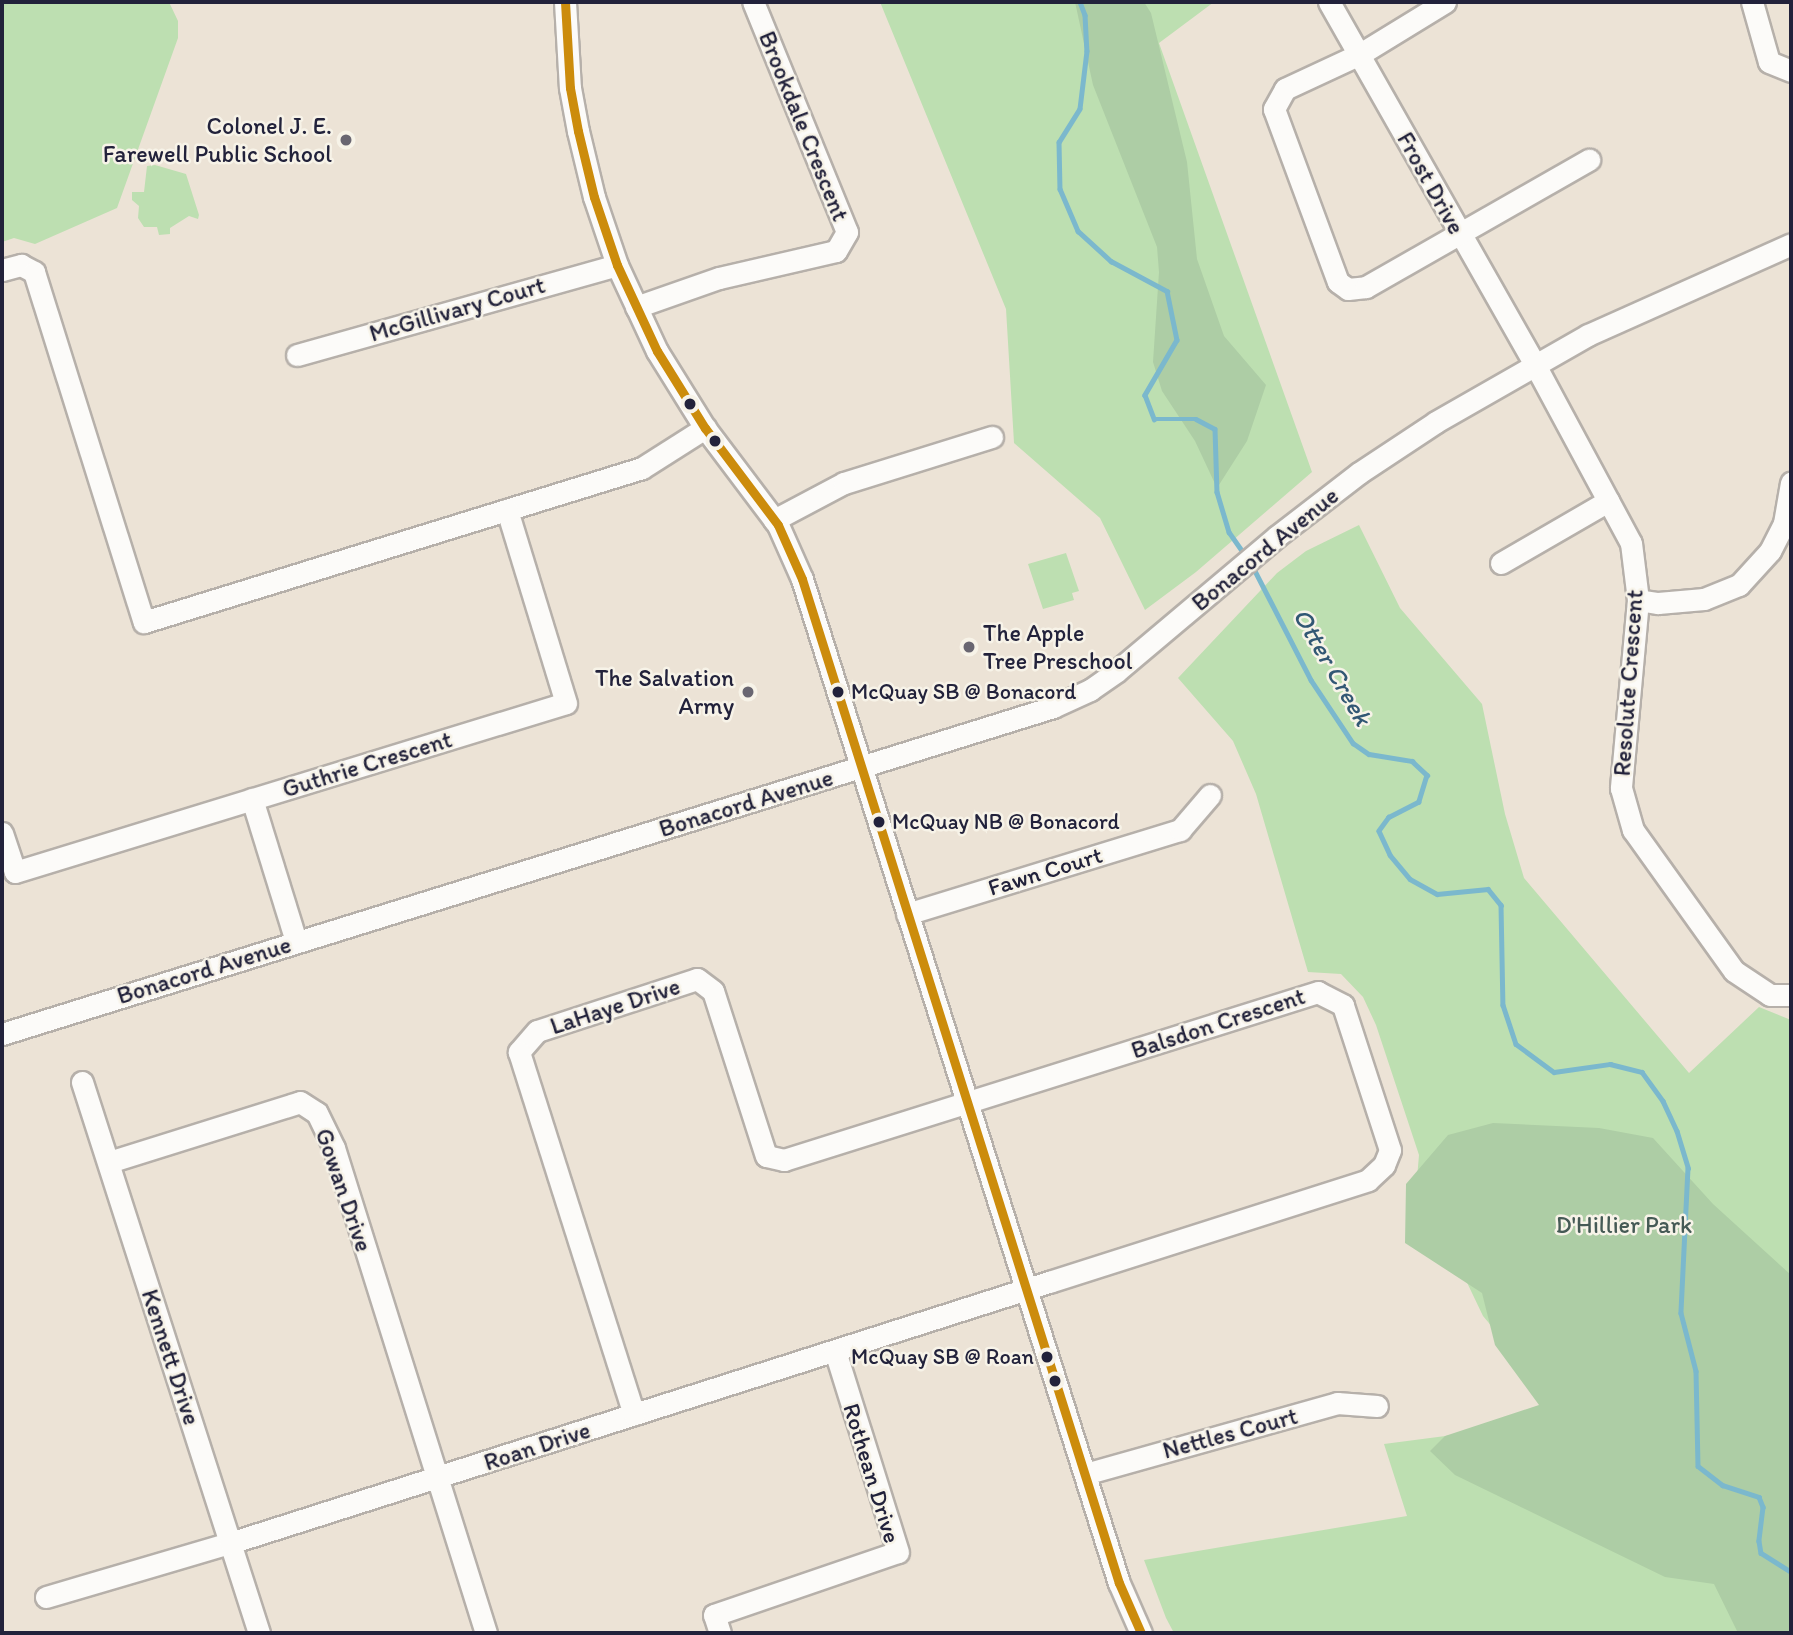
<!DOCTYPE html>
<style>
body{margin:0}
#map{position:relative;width:1793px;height:1635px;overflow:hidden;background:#ece3d6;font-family:Itim,sans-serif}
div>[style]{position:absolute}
.green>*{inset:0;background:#bddfb1}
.forest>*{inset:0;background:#adcda5}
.stream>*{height:4.5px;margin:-2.25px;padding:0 2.25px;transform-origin:2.25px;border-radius:2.25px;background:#7bb8cd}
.roads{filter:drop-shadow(2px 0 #b6b0aa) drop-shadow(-2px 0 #b6b0aa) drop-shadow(0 2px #b6b0aa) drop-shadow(0 -2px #b6b0aa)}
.minor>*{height:21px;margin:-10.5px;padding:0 10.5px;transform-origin:10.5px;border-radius:10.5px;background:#fcfbf9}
.bus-1>*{height:9px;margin:-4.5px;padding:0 4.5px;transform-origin:4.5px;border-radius:4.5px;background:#cc8c0c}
.dots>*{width:19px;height:19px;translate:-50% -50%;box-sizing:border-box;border:4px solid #f7f3e8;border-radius:50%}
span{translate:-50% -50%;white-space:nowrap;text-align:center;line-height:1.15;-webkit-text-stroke:5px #f7f3e8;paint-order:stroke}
.bus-label{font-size:22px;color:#22223b}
.left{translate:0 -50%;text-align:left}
.right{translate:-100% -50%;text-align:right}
.poi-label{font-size:24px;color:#22223b}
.street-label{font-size:24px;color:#22223b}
.park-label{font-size:24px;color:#455a55}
.water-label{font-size:26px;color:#325774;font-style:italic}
.frame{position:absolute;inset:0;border:4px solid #22223b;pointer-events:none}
</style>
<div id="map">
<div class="green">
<i style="clip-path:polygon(2px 2px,169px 2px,178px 21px,178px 38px,117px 208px,35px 244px,14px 238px,2px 242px)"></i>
<i style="clip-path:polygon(880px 2px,1214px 2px,1159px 43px,1312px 472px,1196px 572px,1145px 610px,1100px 518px,1014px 443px,1006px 309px)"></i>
<i style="clip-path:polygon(155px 165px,186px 174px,199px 215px,198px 219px,189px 216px,170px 228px,170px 234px,159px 235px,157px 227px,144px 227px,138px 218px,139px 206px,132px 200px,132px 192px,144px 192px,147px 166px)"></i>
<i style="clip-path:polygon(1359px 525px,1400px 608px,1482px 704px,1505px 814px,1524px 878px,1689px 1073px,1759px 1007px,1791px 1020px,1791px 1633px,1174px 1633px,1166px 1618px,1144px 1560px,1407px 1516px,1384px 1444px,1538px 1424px,1541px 1385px,1483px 1316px,1417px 1178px,1419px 1155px,1376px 1025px,1363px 997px,1341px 974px,1308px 972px,1256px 794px,1233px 741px,1178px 678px,1277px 573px,1306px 551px)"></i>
<i style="clip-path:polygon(1066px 553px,1079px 591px,1072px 593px,1074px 600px,1043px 609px,1028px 564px)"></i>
</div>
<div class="forest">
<i style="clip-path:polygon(1075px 2px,1144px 2px,1151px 13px,1187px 162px,1197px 259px,1224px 336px,1266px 385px,1247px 441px,1217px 488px,1195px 441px,1162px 391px,1153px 362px,1159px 272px,1157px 247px,1093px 85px)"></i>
<i style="clip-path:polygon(1493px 1123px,1599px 1128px,1653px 1138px,1713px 1204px,1791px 1275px,1791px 1633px,1738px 1633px,1714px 1584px,1665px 1577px,1455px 1475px,1430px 1451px,1445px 1436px,1539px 1405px,1495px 1345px,1482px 1293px,1405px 1243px,1406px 1184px,1448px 1135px)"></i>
</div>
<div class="stream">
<i style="left:1080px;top:2px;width:14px;rotate:69deg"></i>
<i style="left:1085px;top:15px;width:36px;rotate:87deg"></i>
<i style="left:1087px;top:51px;width:58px;rotate:96.9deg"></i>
<i style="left:1080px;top:109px;width:39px;rotate:122deg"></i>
<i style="left:1059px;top:142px;width:47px;rotate:88.8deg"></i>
<i style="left:1060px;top:189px;width:46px;rotate:66.8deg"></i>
<i style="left:1078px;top:231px;width:45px;rotate:42.3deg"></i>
<i style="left:1111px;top:261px;width:64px;rotate:28.2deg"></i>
<i style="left:1167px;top:291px;width:50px;rotate:78.5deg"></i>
<i style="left:1177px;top:340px;width:64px;rotate:120.2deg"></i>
<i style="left:1145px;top:395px;width:26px;rotate:69deg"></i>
<i style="left:1154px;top:419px;width:42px"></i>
<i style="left:1196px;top:419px;width:21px;rotate:28deg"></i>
<i style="left:1215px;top:429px;width:63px;rotate:88.2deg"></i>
<i style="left:1217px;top:492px;width:42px;rotate:73.3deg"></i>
<i style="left:1229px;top:532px;width:28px;rotate:55deg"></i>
<i style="left:1252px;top:565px;width:129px;rotate:62.8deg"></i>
<i style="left:1311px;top:680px;width:76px;rotate:56.3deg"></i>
<i style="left:1353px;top:743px;width:19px;rotate:35deg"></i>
<i style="left:1369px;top:754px;width:44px;rotate:9.2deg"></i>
<i style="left:1412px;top:761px;width:21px;rotate:43deg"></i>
<i style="left:1427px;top:775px;width:28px;rotate:107deg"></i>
<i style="left:1419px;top:802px;width:34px;rotate:153deg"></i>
<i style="left:1389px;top:817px;width:17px;rotate:126deg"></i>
<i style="left:1379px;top:831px;width:26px;rotate:65deg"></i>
<i style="left:1390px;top:855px;width:31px;rotate:50deg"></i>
<i style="left:1410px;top:879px;width:31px;rotate:29deg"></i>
<i style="left:1437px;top:894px;width:51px;rotate:-5.6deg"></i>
<i style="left:1488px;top:889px;width:21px;rotate:51deg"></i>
<i style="left:1501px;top:905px;width:100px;rotate:88.9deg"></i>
<i style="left:1503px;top:1005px;width:41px;rotate:71.6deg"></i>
<i style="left:1516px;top:1044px;width:47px;rotate:36.4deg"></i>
<i style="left:1554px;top:1072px;width:57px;rotate:-8.1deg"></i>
<i style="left:1610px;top:1064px;width:33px;rotate:14deg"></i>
<i style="left:1642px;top:1072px;width:36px;rotate:54deg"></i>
<i style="left:1663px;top:1101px;width:33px;rotate:65deg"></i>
<i style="left:1677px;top:1131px;width:39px;rotate:73deg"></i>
<i style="left:1688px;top:1168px;width:145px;rotate:92.8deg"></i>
<i style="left:1681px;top:1313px;width:60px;rotate:75.5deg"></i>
<i style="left:1696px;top:1371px;width:95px;rotate:88.8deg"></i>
<i style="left:1698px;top:1466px;width:31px;rotate:38deg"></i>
<i style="left:1722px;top:1485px;width:39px;rotate:18deg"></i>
<i style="left:1759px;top:1497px;width:11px;rotate:68deg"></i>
<i style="left:1763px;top:1507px;width:34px;rotate:97deg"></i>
<i style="left:1759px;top:1541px;width:12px;rotate:81deg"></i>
<i style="left:1761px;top:1553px;width:36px;rotate:32deg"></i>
</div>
<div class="roads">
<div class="minor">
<i style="left:565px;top:2px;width:86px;rotate:86.7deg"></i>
<i style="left:570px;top:88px;width:44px;rotate:79.5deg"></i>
<i style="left:578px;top:131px;width:68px;rotate:76.4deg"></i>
<i style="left:594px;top:197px;width:72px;rotate:71.3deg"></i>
<i style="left:617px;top:265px;width:95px;rotate:65.1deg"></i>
<i style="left:657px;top:351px;width:91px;rotate:58.1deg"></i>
<i style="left:705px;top:428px;width:121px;rotate:53deg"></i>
<i style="left:778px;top:525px;width:59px;rotate:66deg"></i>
<i style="left:802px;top:579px;width:1053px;rotate:72.48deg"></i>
<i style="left:1119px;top:1583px;width:55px;rotate:66.3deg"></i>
<i style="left:1329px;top:2px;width:415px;rotate:60.4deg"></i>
<i style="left:1534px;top:363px;width:204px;rotate:61.7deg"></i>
<i style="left:1631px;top:543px;width:57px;rotate:83deg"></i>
<i style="left:1638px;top:600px;width:189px;rotate:95.2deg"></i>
<i style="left:1621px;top:788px;width:44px;rotate:74.1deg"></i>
<i style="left:1633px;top:830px;width:173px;rotate:54.4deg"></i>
<i style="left:1734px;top:971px;width:43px;rotate:33.7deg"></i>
<i style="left:1770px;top:995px;width:21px"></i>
<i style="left:1445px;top:2px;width:100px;rotate:148.5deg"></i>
<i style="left:1360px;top:54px;width:83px;rotate:155deg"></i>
<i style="left:1285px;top:89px;width:23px;rotate:119deg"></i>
<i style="left:1274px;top:109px;width:184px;rotate:69.7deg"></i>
<i style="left:1338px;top:282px;width:12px;rotate:35deg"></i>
<i style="left:1348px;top:289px;width:18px;rotate:-6deg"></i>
<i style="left:1366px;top:287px;width:257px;rotate:-29.7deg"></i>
<i style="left:1752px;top:2px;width:62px;rotate:74.2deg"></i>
<i style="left:1769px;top:62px;width:24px;rotate:22deg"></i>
<i style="left:2px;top:270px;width:20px;rotate:-15deg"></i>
<i style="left:21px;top:265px;width:15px;rotate:28deg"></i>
<i style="left:34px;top:272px;width:367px;rotate:72.6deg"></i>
<i style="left:144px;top:622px;width:521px;rotate:-17.18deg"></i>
<i style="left:642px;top:468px;width:75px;rotate:-32.4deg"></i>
<i style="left:636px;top:307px;width:88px;rotate:-19.3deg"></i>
<i style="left:719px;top:278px;width:120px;rotate:-13deg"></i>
<i style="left:836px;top:251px;width:22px;rotate:-60deg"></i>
<i style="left:847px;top:232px;width:248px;rotate:-112.2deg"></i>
<i style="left:297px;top:355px;width:332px;rotate:-15.7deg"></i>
<i style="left:774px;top:520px;width:79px;rotate:-27.9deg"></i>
<i style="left:844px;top:483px;width:155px;rotate:-17.3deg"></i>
<i style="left:1501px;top:563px;width:124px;rotate:-30.1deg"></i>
<i style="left:1638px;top:600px;width:20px;rotate:9deg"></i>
<i style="left:1658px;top:603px;width:46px;rotate:-5deg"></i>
<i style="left:1704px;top:599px;width:38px;rotate:-22deg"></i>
<i style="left:1739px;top:585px;width:46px;rotate:-47.6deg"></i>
<i style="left:1770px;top:551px;width:31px;rotate:-63deg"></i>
<i style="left:1784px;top:523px;width:41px;rotate:-80.1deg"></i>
<i style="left:252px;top:799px;width:149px;rotate:72.8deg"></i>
<i style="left:2px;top:833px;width:41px;rotate:71.6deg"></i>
<i style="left:15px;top:872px;width:576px;rotate:-17.05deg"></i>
<i style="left:566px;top:703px;width:202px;rotate:-107deg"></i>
<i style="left:907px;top:914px;width:286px;rotate:-17.1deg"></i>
<i style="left:1180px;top:830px;width:46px;rotate:-49.4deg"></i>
<i style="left:2px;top:1034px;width:1101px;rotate:-17.28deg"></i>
<i style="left:1053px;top:707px;width:41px;rotate:-24.7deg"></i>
<i style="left:1090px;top:690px;width:33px;rotate:-35deg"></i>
<i style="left:1117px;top:671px;width:208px;rotate:-40.1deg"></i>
<i style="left:1276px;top:537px;width:105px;rotate:-37.6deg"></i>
<i style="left:1359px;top:473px;width:92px;rotate:-33.5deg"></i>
<i style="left:1436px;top:422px;width:175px;rotate:-29.8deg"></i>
<i style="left:1588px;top:335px;width:222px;rotate:-24.1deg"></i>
<i style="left:82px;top:1082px;width:579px;rotate:72.19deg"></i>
<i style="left:109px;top:1162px;width:200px;rotate:-17.4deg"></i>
<i style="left:300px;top:1102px;width:20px;rotate:33deg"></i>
<i style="left:317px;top:1113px;width:39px;rotate:64deg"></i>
<i style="left:334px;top:1148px;width:508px;rotate:72.6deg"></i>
<i style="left:1085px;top:1474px;width:262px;rotate:-15.7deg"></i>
<i style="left:1337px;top:1403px;width:40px;rotate:4.3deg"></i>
<i style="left:46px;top:1597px;width:192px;rotate:-16.4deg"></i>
<i style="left:230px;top:1543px;width:860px;rotate:-17.68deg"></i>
<i style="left:1049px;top:1282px;width:335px;rotate:-17.7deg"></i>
<i style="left:1368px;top:1180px;width:22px;rotate:-43deg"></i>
<i style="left:1384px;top:1165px;width:16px;rotate:-68deg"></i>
<i style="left:1390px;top:1150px;width:152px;rotate:-108deg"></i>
<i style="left:1343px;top:1005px;width:28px;rotate:-153deg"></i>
<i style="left:1318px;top:992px;width:560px;rotate:162.54deg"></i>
<i style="left:784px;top:1160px;width:18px;rotate:-167deg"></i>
<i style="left:766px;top:1156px;width:173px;rotate:-107.8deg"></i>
<i style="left:713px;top:991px;width:20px;rotate:-143deg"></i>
<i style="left:697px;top:979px;width:168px;rotate:162deg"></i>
<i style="left:537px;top:1031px;width:28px;rotate:131deg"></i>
<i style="left:519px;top:1052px;width:380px;rotate:72.4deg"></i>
<i style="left:720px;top:1633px;width:19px;rotate:-108deg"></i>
<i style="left:714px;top:1615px;width:194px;rotate:-18.9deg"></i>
<i style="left:898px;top:1552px;width:211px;rotate:-107.4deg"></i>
</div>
</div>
<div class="bus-1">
<i style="left:565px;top:2px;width:86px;rotate:86.7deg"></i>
<i style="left:570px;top:88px;width:44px;rotate:79.5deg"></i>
<i style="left:578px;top:131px;width:68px;rotate:76.4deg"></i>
<i style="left:594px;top:197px;width:72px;rotate:71.3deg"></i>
<i style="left:617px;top:265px;width:95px;rotate:65.1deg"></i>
<i style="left:657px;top:351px;width:91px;rotate:58.1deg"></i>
<i style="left:705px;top:428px;width:121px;rotate:53deg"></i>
<i style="left:778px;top:525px;width:59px;rotate:66deg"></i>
<i style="left:802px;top:579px;width:1053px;rotate:72.48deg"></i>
<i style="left:1119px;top:1583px;width:55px;rotate:66.3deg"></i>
</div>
<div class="dots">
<i style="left:346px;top:140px;background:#696671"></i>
<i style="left:690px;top:404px;background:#22223b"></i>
<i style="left:715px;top:441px;background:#22223b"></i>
<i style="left:969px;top:647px;background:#696671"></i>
<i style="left:748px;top:692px;background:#696671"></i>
<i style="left:838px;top:692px;background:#22223b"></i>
<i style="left:879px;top:822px;background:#22223b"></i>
<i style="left:1047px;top:1357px;background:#22223b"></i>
<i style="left:1055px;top:1381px;background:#22223b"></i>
</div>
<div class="bus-label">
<span class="left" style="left:851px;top:692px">McQuay SB @ Bonacord</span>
<span class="left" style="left:892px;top:822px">McQuay NB @ Bonacord</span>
<span class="right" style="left:1034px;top:1357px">McQuay SB @ Roan</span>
</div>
<div class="poi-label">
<span class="right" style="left:332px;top:140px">Colonel J. E.<br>Farewell Public School</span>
<span class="left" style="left:983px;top:647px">The Apple<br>Tree Preschool</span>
<span class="right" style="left:734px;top:692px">The Salvation<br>Army</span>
</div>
<div class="street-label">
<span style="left:804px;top:126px;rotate:68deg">Brookdale Crescent</span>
<span style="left:1431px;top:183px;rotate:61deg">Frost Drive</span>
<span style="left:457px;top:309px;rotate:-16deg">McGillivary Court</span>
<span style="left:1265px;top:549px;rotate:-39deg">Bonacord Avenue</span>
<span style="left:1628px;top:683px;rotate:-86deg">Resolute Crescent</span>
<span style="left:367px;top:764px;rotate:-17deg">Guthrie Crescent</span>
<span style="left:746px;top:803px;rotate:-17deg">Bonacord Avenue</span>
<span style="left:1045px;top:871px;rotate:-17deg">Fawn Court</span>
<span style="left:204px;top:970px;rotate:-17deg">Bonacord Avenue</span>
<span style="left:615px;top:1006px;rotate:-18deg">LaHaye Drive</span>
<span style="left:1218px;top:1023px;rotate:-18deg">Balsdon Crescent</span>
<span style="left:344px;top:1190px;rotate:71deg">Gowan Drive</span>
<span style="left:171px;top:1357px;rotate:72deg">Kennett Drive</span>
<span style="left:1230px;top:1433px;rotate:-15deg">Nettles Court</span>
<span style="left:537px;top:1446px;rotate:-18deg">Roan Drive</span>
<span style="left:872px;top:1473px;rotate:73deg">Rothean Drive</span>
</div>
<div class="park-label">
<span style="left:1624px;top:1225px">D'Hillier Park</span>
</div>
<div class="water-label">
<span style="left:1332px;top:667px;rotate:60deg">Otter Creek</span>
</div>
<div class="frame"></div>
</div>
